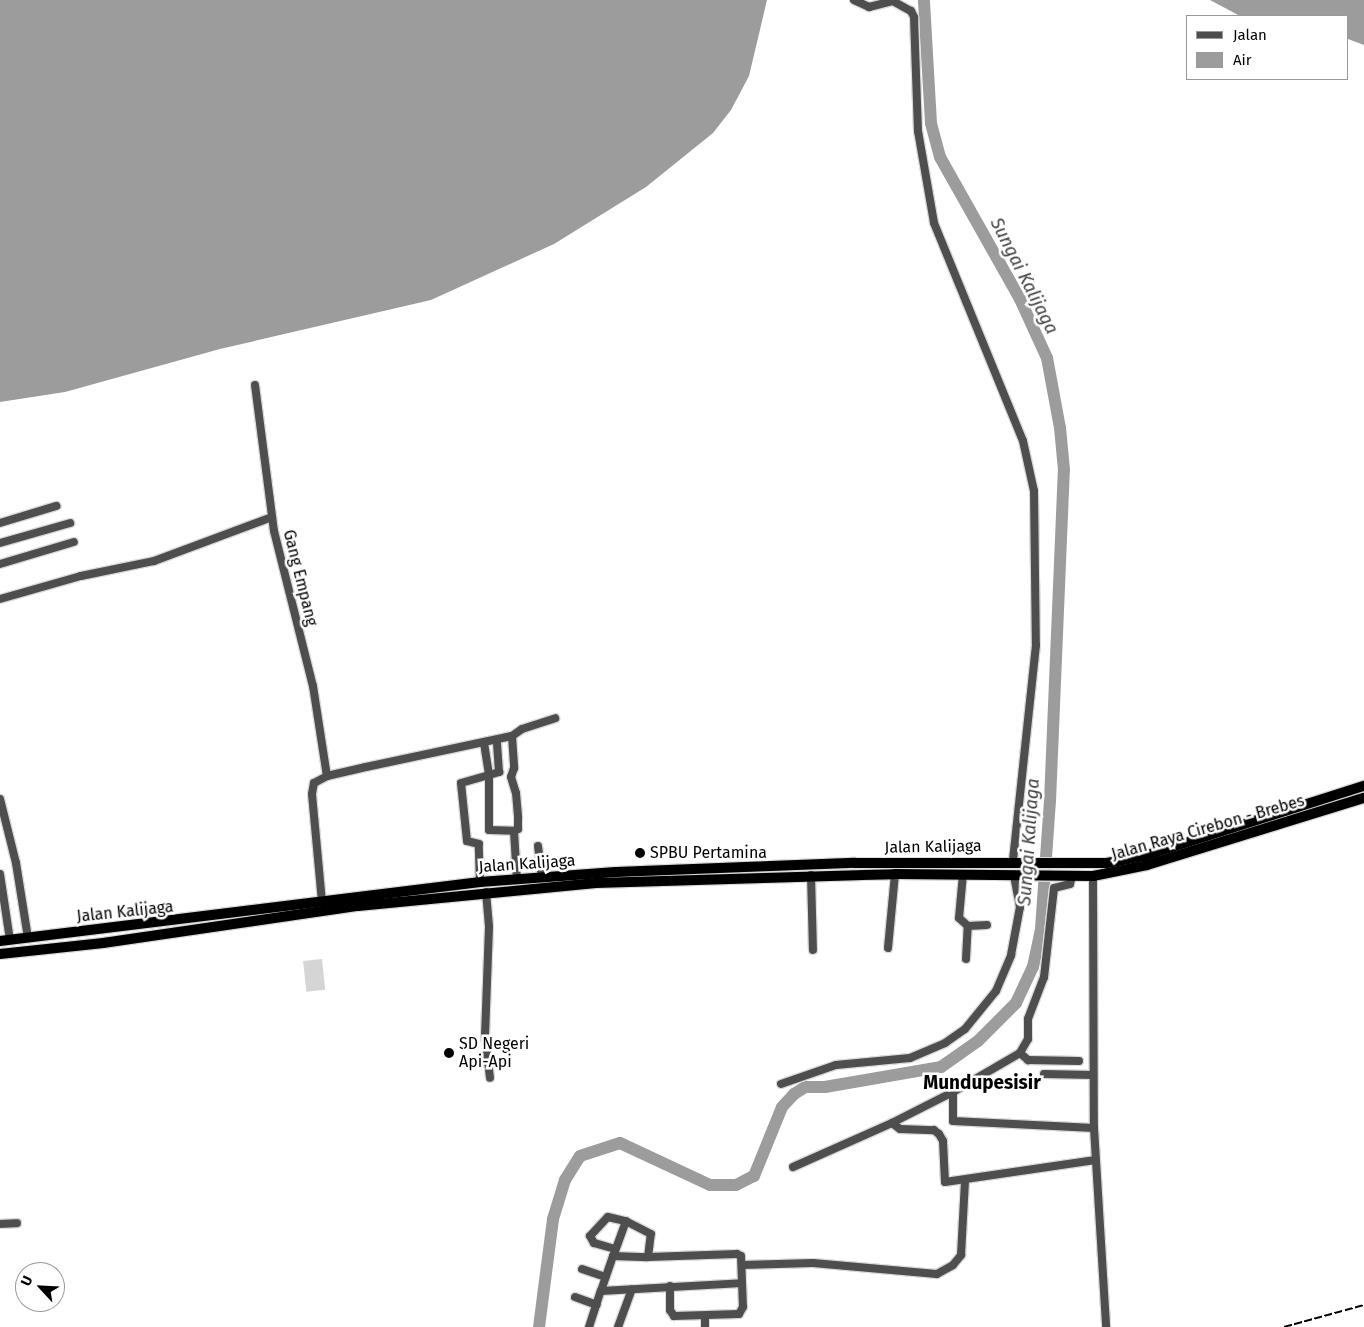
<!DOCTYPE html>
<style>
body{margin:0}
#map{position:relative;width:1364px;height:1327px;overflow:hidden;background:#fff;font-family:"Fira Sans",sans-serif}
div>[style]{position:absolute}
.green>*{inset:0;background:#d5d5d5;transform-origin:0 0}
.water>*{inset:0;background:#9c9c9c}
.river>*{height:12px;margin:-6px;padding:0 6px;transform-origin:6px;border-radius:6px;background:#9c9c9c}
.roads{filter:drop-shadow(1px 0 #dbdbdb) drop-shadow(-1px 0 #dbdbdb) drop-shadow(0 1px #dbdbdb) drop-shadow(0 -1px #dbdbdb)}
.minor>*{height:8px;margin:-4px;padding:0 4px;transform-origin:4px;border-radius:4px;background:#4e4e4e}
.highway>*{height:10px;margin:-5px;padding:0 5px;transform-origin:5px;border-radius:5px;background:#000}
.rail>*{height:2px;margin-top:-1px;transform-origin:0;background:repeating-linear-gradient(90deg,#000 0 8px,transparent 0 10.5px)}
.dots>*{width:14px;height:14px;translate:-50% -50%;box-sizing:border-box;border:2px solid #fff;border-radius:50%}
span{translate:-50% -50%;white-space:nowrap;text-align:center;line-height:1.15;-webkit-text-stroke:5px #fff;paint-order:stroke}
.street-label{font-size:16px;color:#000}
.poi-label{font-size:16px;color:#000}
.left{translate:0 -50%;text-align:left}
.water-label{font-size:18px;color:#3d3d3d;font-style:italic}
.quarter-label{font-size:19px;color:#000;font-weight:700}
.legend{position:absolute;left:1186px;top:15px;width:162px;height:65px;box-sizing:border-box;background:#fff;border:1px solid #999;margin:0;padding:6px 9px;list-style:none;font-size:15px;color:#000}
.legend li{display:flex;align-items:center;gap:10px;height:25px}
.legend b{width:25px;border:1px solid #999}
.north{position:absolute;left:15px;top:1262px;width:50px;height:50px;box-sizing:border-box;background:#fff;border:1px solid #999;border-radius:50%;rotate:295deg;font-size:14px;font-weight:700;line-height:20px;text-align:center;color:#000}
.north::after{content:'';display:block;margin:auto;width:18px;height:22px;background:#000;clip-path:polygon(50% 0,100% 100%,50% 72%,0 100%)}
</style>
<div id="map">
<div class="green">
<i style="left:322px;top:959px;width:31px;height:19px;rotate:84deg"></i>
</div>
<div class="water">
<i style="clip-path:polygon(0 0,767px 0,749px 76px,731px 110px,713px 133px,646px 187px,554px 244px,431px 300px,220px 349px,65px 392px,0 402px)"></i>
<i style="clip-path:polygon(1210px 0,1364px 0,1364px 45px,1348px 39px,1348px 16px,1240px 16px)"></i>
</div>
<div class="river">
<i style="left:539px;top:1327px;width:109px;rotate:-82.6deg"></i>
<i style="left:553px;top:1219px;width:41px;rotate:-72.9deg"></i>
<i style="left:565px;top:1180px;width:28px;rotate:-58deg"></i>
<i style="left:580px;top:1156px;width:42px;rotate:-18deg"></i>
<i style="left:620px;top:1143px;width:99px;rotate:25deg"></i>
<i style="left:710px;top:1185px;width:26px"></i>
<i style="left:736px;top:1185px;width:20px;rotate:-27deg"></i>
<i style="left:754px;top:1176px;width:74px;rotate:-67.9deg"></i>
<i style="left:782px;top:1107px;width:18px;rotate:-47deg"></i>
<i style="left:794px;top:1094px;width:13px;rotate:-32deg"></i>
<i style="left:805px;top:1087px;width:20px"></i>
<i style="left:825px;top:1087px;width:118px;rotate:-9.8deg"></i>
<i style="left:941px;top:1067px;width:45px;rotate:-35.1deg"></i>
<i style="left:978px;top:1041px;width:54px;rotate:-45deg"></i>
<i style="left:1016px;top:1003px;width:40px;rotate:-65deg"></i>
<i style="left:1033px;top:967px;width:39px;rotate:-78deg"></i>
<i style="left:1041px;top:929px;width:128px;rotate:-86deg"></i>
<i style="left:1050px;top:801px;width:331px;rotate:-87.6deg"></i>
<i style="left:1064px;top:470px;width:42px;rotate:-95.4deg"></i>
<i style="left:1060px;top:428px;width:71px;rotate:-100.5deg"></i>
<i style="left:1047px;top:358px;width:65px;rotate:-114.6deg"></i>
<i style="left:1020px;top:299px;width:163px;rotate:-119.4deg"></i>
<i style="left:940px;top:157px;width:35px;rotate:-105deg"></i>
<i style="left:931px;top:123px;width:123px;rotate:-93.3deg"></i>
</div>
<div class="roads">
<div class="minor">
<i style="left:854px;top:0;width:17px;rotate:25deg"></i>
<i style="left:869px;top:7px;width:25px;rotate:-14deg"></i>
<i style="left:891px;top:0;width:23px;rotate:29deg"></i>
<i style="left:911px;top:11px;width:7px;rotate:63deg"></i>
<i style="left:914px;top:17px;width:114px;rotate:88deg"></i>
<i style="left:918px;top:131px;width:93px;rotate:80.1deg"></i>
<i style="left:934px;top:223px;width:235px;rotate:67.8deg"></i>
<i style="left:1023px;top:441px;width:51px;rotate:77.6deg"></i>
<i style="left:1034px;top:491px;width:154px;rotate:89.3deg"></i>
<i style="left:1036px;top:645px;width:217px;rotate:96.1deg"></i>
<i style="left:255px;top:385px;width:147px;rotate:82.6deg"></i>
<i style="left:274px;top:531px;width:160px;rotate:75.9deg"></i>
<i style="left:313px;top:686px;width:91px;rotate:81.2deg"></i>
<i style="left:0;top:523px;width:59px;rotate:-16.9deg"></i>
<i style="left:0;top:543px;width:73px;rotate:-15.9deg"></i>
<i style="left:0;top:564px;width:77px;rotate:-16.6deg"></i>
<i style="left:0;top:599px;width:84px;rotate:-15.9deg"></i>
<i style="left:81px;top:576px;width:75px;rotate:-11.6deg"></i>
<i style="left:154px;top:561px;width:126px;rotate:-20.4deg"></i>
<i style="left:512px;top:736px;width:32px;rotate:86deg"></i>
<i style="left:514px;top:768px;width:9px;rotate:108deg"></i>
<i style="left:511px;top:777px;width:17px;rotate:73deg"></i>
<i style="left:516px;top:793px;width:25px;rotate:85deg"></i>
<i style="left:518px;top:818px;width:11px;rotate:90deg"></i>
<i style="left:518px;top:829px;width:4px;rotate:153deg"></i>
<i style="left:514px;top:831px;width:49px;rotate:86.5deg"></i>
<i style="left:484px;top:743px;width:32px;rotate:81deg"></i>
<i style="left:489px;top:775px;width:55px;rotate:90deg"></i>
<i style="left:489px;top:830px;width:25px;rotate:2deg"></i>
<i style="left:0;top:799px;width:66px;rotate:76deg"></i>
<i style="left:16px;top:863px;width:76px;rotate:80.9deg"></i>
<i style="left:538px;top:846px;width:32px;rotate:83deg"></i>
<i style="left:0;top:874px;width:67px;rotate:81.4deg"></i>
<i style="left:963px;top:874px;width:44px;rotate:95.2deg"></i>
<i style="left:959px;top:918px;width:12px;rotate:42deg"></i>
<i style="left:968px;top:926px;width:19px;rotate:-3deg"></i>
<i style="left:811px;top:875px;width:75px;rotate:88.5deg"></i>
<i style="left:1093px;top:876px;width:252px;rotate:89.8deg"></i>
<i style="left:1094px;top:1128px;width:199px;rotate:86.5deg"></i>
<i style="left:1072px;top:877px;width:7px;rotate:106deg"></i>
<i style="left:1070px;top:884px;width:16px;rotate:166deg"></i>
<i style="left:1054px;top:888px;width:90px;rotate:96.4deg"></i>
<i style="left:1044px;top:977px;width:45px;rotate:110.9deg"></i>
<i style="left:1028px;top:1019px;width:20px;rotate:90deg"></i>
<i style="left:1028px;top:1039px;width:16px;rotate:120deg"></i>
<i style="left:1020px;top:1053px;width:78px;rotate:149.8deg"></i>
<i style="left:953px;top:1092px;width:68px;rotate:153.1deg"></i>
<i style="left:892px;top:1123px;width:10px;rotate:37deg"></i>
<i style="left:900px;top:1129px;width:34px;rotate:2deg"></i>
<i style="left:934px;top:1130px;width:6px;rotate:39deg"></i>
<i style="left:939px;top:1134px;width:8px;rotate:60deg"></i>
<i style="left:943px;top:1141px;width:41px;rotate:87.2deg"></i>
<i style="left:945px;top:1182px;width:152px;rotate:-8.3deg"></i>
<i style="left:480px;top:882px;width:38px;rotate:-92deg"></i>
<i style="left:479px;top:844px;width:12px;rotate:-166deg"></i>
<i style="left:467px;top:841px;width:58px;rotate:-95.9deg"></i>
<i style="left:461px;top:783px;width:40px;rotate:-16deg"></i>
<i style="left:499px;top:772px;width:32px;rotate:-94deg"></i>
<i style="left:486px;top:892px;width:35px;rotate:85deg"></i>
<i style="left:489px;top:927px;width:107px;rotate:92.1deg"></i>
<i style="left:485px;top:1034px;width:44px;rotate:83.5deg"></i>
<i style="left:322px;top:902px;width:108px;rotate:-95.3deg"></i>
<i style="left:312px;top:794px;width:11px;rotate:-80deg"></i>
<i style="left:314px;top:783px;width:15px;rotate:-28deg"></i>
<i style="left:327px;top:776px;width:40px;rotate:-13deg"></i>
<i style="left:366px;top:767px;width:149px;rotate:-12deg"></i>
<i style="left:512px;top:736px;width:12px;rotate:-35deg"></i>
<i style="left:522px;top:729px;width:35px;rotate:-18deg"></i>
<i style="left:888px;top:948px;width:74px;rotate:-84.6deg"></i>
<i style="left:966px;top:959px;width:33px;rotate:-87deg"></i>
<i style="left:1020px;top:1053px;width:11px;rotate:41deg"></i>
<i style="left:1028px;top:1060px;width:51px;rotate:1.1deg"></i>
<i style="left:1044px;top:1074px;width:49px;rotate:1.2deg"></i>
<i style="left:781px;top:1084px;width:58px;rotate:-19.1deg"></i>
<i style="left:836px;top:1065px;width:74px;rotate:-5.4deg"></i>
<i style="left:910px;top:1058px;width:38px;rotate:-23deg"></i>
<i style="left:945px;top:1043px;width:24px;rotate:-35deg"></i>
<i style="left:965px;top:1029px;width:49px;rotate:-50.8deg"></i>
<i style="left:996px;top:991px;width:39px;rotate:-67deg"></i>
<i style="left:1011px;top:955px;width:49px;rotate:-79.4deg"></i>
<i style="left:1020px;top:907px;width:32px;rotate:-101deg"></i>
<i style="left:953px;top:1092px;width:29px;rotate:90deg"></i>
<i style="left:953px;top:1121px;width:141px;rotate:2.8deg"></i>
<i style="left:793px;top:1167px;width:108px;rotate:-24deg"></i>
<i style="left:0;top:1224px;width:17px;rotate:-3deg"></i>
<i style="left:615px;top:1249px;width:22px;rotate:-164deg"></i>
<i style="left:594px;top:1243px;width:8px;rotate:-120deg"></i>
<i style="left:590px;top:1236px;width:26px;rotate:-47deg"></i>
<i style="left:608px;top:1217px;width:18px;rotate:13deg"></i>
<i style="left:613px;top:1256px;width:37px;rotate:109deg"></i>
<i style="left:601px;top:1291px;width:141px;rotate:-3.2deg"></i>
<i style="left:648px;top:1257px;width:23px;rotate:-83deg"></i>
<i style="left:651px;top:1234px;width:28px;rotate:-153deg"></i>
<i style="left:626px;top:1221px;width:37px;rotate:110deg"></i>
<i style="left:613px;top:1256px;width:35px;rotate:2deg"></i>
<i style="left:648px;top:1257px;width:89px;rotate:-1.9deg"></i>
<i style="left:737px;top:1254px;width:4px;rotate:27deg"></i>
<i style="left:741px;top:1256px;width:51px;rotate:87.8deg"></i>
<i style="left:743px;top:1307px;width:8px;rotate:120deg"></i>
<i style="left:739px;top:1314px;width:65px;rotate:178.2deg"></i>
<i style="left:674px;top:1316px;width:7px;rotate:-124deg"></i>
<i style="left:670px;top:1310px;width:24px;rotate:-90deg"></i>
<i style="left:742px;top:1265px;width:71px;rotate:-1.6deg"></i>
<i style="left:813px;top:1263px;width:124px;rotate:5.1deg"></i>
<i style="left:937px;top:1274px;width:18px;rotate:-29deg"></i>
<i style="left:953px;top:1265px;width:13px;rotate:-51deg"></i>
<i style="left:961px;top:1255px;width:74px;rotate:-86.9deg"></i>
<i style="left:582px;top:1269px;width:24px;rotate:19deg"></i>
<i style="left:575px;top:1297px;width:23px;rotate:20deg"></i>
<i style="left:705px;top:1317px;width:10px;rotate:90deg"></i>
<i style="left:589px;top:1327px;width:38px;rotate:-72deg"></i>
<i style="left:618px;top:1327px;width:40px;rotate:-69.8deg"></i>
</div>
<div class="highway">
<i style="left:0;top:941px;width:484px;rotate:-7deg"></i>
<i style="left:480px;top:882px;width:136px;rotate:-4.2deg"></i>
<i style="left:616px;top:872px;width:239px;rotate:-2.2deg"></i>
<i style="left:855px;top:863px;width:252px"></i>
<i style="left:1107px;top:863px;width:38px;rotate:-11deg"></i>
<i style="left:1144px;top:856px;width:231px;rotate:-17.7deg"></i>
<i style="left:0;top:954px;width:104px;rotate:-6.1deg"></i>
<i style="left:103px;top:943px;width:258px;rotate:-8.3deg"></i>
<i style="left:358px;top:906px;width:239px;rotate:-5.5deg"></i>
<i style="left:596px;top:883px;width:299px;rotate:-1.7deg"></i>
<i style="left:895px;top:874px;width:198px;rotate:0.6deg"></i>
<i style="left:1093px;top:876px;width:55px;rotate:-11.5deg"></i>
<i style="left:1147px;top:865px;width:227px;rotate:-17.2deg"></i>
</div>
</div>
<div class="rail">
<i style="left:1284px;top:1327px;width:83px;rotate:-15.4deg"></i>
</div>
<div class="dots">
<i style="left:640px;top:853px;background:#000"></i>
<i style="left:449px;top:1053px;background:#000"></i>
</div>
<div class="street-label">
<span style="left:300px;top:578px;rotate:76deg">Gang Empang</span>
<span style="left:1208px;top:828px;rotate:-16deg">Jalan Raya Cirebon - Brebes</span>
<span style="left:933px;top:847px;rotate:-1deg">Jalan Kalijaga</span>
<span style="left:527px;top:864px;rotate:-4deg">Jalan Kalijaga</span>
<span style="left:125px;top:912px;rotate:-6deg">Jalan Kalijaga</span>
</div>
<div class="poi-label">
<span class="left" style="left:650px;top:853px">SPBU Pertamina</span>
<span class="left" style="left:459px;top:1053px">SD Negeri<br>Api-Api</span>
</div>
<div class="water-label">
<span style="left:1024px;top:276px;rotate:63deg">Sungai Kalijaga</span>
<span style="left:1029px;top:842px;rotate:-86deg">Sungai Kalijaga</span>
</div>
<div class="quarter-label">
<span style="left:982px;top:1083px">Mundupesisir</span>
</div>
<ul class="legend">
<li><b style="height:6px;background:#4e4e4e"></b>Jalan</li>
<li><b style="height:14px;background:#9c9c9c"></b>Air</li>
</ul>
<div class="north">U</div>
</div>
